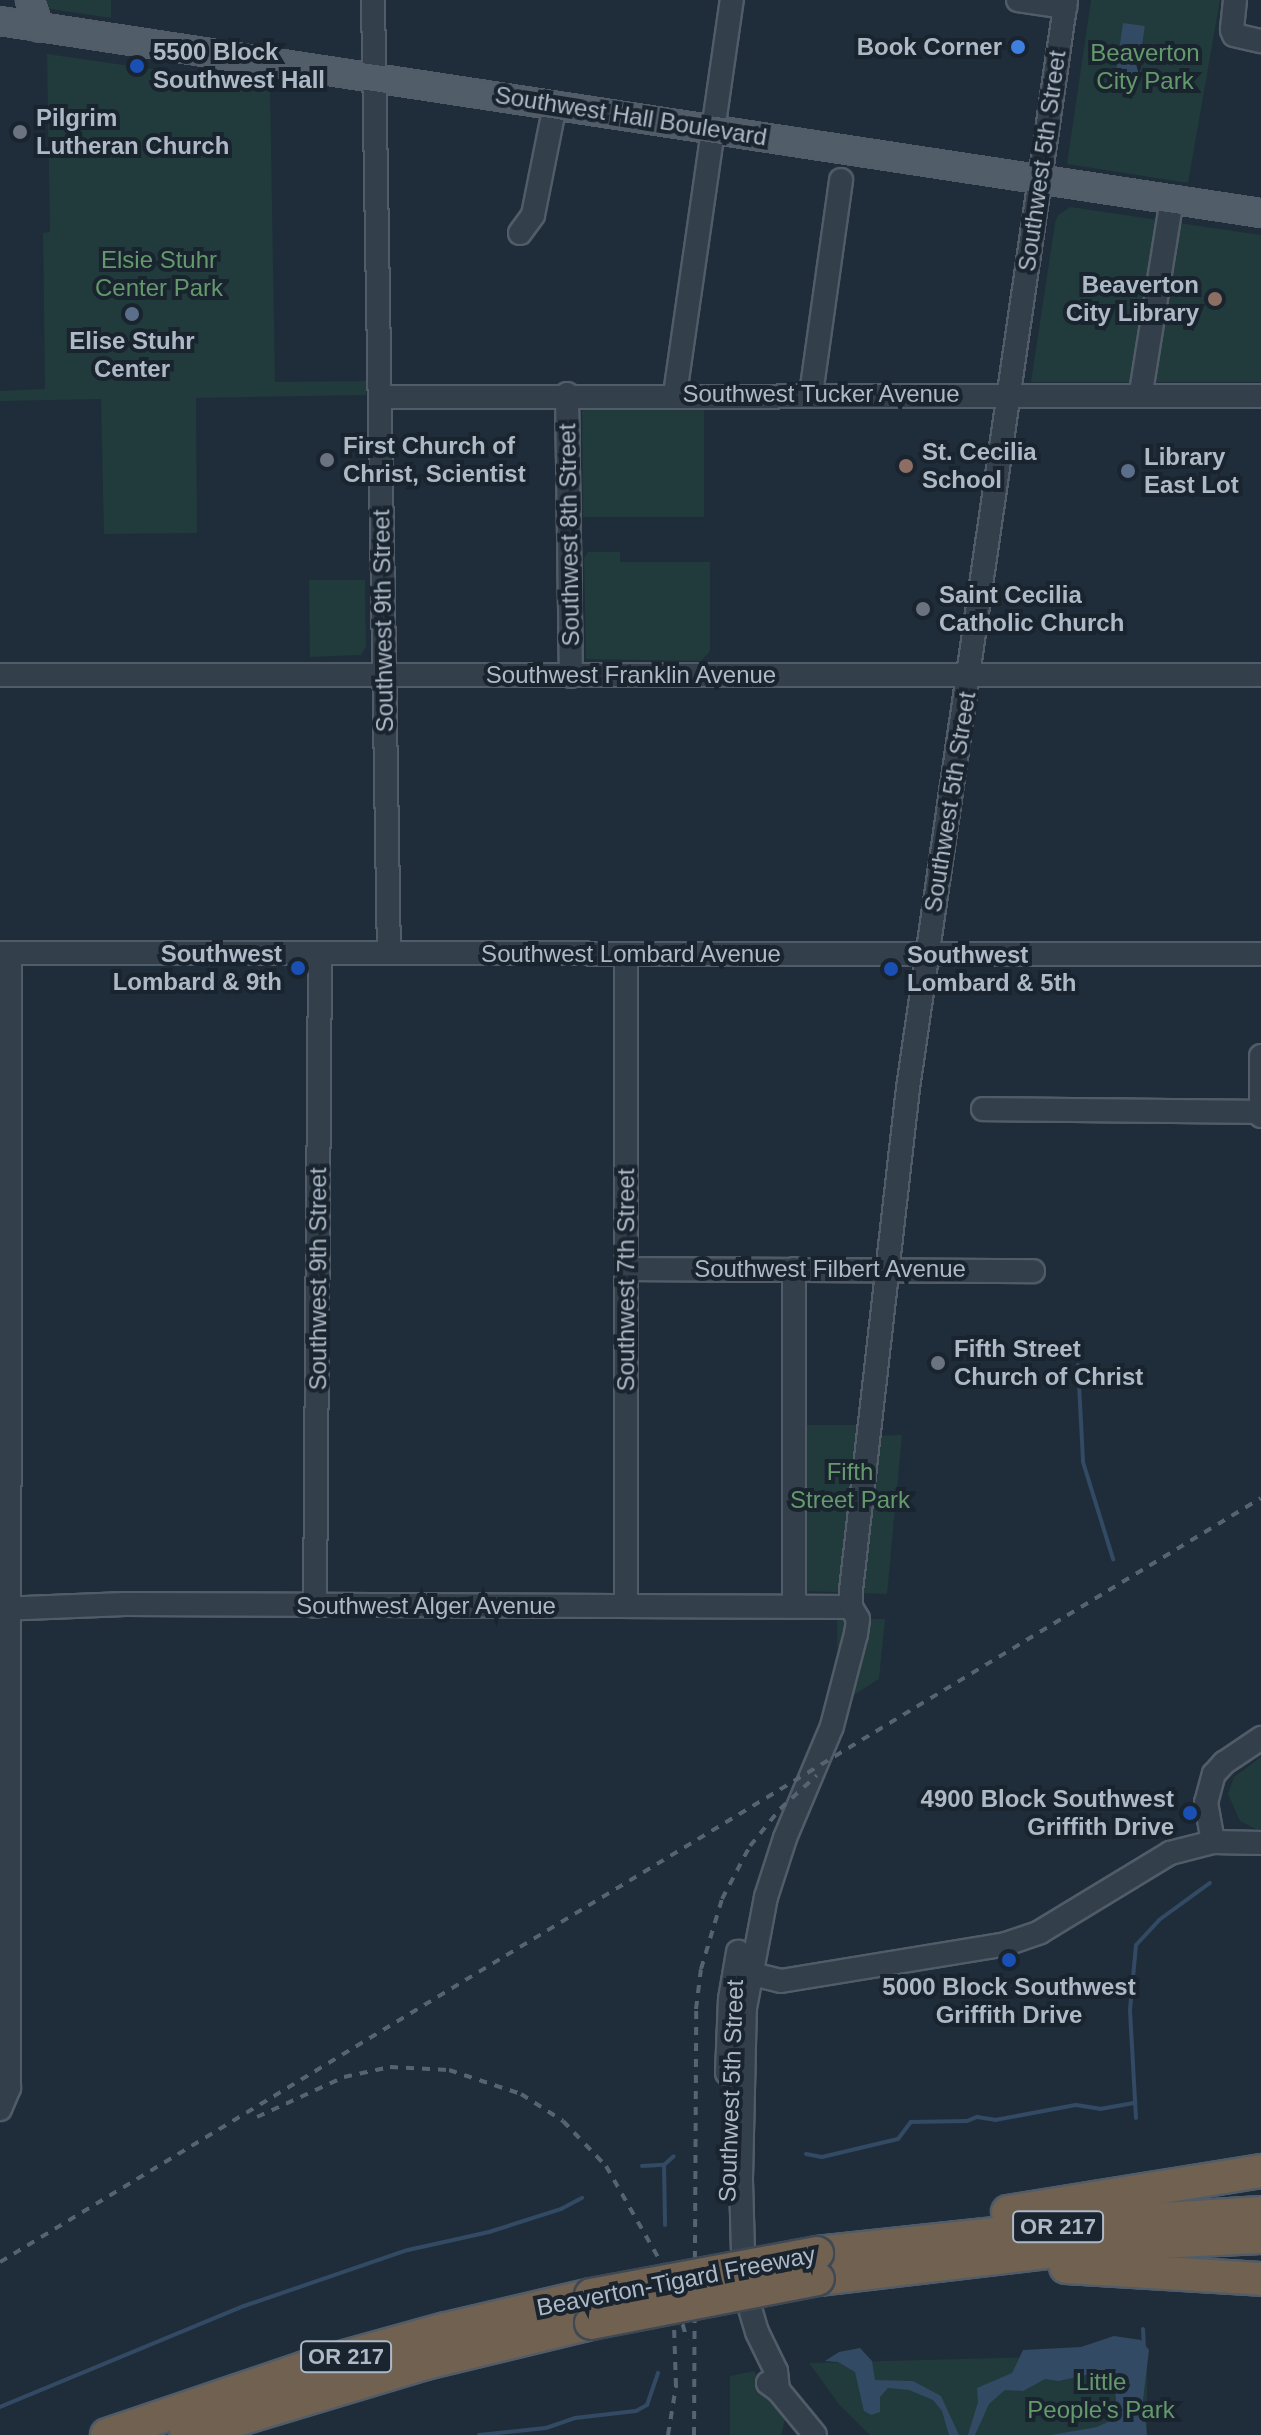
<!DOCTYPE html>
<style>
body{margin:0}
#map{position:relative;width:1261px;height:2435px;overflow:hidden;background:#1f2d3a;font-family:Arial,sans-serif}
div>[style]{position:absolute}
.green>*{inset:0;background:#213a3b}
.water>*{inset:0;background:#324a63;transform-origin:0 0}
.stream>*{height:4px;margin:-2px;padding:0 2px;transform-origin:2px;border-radius:2px;background:#324a63}
.roads{filter:drop-shadow(2px 0 #515c68) drop-shadow(-2px 0 #515c68) drop-shadow(0 2px #515c68) drop-shadow(0 -2px #515c68)}
.minor>*{height:22px;margin:-11px;padding:0 11px;transform-origin:11px;border-radius:11px;background:#333f4a}
.major>*{height:26px;margin:-13px;padding:0 13px;transform-origin:13px;border-radius:13px;background:#515e6a}
.highway>*{height:32px;margin:-16px;padding:0 16px;transform-origin:16px;border-radius:16px;background:#716150}
.rail>*{height:4px;margin-top:-2px;transform-origin:0;background:repeating-linear-gradient(90deg,#556372 0 8px,transparent 0 16px)}
.bridges{filter:drop-shadow(2px 0 #3e4955) drop-shadow(-2px 0 #3e4955) drop-shadow(0 2px #3e4955) drop-shadow(0 -2px #3e4955)}
.highway-bridge>*{height:32px;margin:-16px;padding:0 16px;transform-origin:16px;border-radius:16px;background:#716150}
.dots>*{width:22px;height:22px;translate:-50% -50%;box-sizing:border-box;border:4px solid #19242f;border-radius:50%}
span{translate:-50% -50%;white-space:nowrap;text-align:center;line-height:1.15;-webkit-text-stroke:8px #19242f;paint-order:stroke}
.shield-label span{padding:2px 6px;background:#19242f;border:2px solid;border-radius:6px;-webkit-text-stroke-width:0}
.shield-label{font-size:22px;color:#aeb9c7;font-weight:700}
.poi-label{font-size:24px;color:#aeb9c7;font-weight:700}
.right{translate:-100% -50%;text-align:right}
.left{translate:0 -50%;text-align:left}
.park-label{font-size:24px;color:#64996c}
.street-label{font-size:24px;color:#aeb9c7}
</style>
<div id="map">
<div class="green">
<i style="clip-path:polygon(30px 0,111px 0,111px 18px,16px 4px)"></i>
<i style="clip-path:polygon(1091px 0,1220px 0,1188px 183px,1067px 164px)"></i>
<i style="clip-path:polygon(47px 54px,270px 86px,275px 382px,366px 381px,366px 395px,196px 398px,197px 533px,104px 534px,101px 399px,0 401px,0 391px,45px 389px,43px 233px,50px 232px)"></i>
<i style="clip-path:polygon(1070px 207px,1261px 235px,1261px 382px,1031px 382px,1055px 223px,1058px 215px)"></i>
<i style="clip-path:polygon(586px 408px,704px 409px,704px 517px,583px 517px,582px 411px)"></i>
<i style="clip-path:polygon(588px 552px,620px 552px,620px 562px,710px 562px,710px 651px,701px 661px,586px 659px,584px 558px)"></i>
<i style="clip-path:polygon(309px 580px,365px 580px,366px 646px,361px 655px,310px 657px)"></i>
<i style="clip-path:polygon(803px 1425px,857px 1425px,856px 1436px,902px 1435px,887px 1594px,803px 1591px)"></i>
<i style="clip-path:polygon(837px 1619px,885px 1619px,879px 1679px,838px 1705px)"></i>
<i style="clip-path:polygon(1261px 1757px,1261px 1832px,1240px 1821px,1228px 1794px,1234px 1777px)"></i>
<i style="clip-path:polygon(1147px 2354px,1147px 2435px,870px 2435px,838px 2403px,809px 2363px)"></i>
<i style="clip-path:polygon(754px 2371px,785px 2420px,781px 2435px,730px 2435px,730px 2376px)"></i>
</div>
<div class="water">
<i style="left:1123px;top:23px;width:22px;height:51px;rotate:8deg"></i>
<i style="clip-path:polygon(1114px 2336px,1141px 2340px,1149px 2350px,1143px 2400px,1147px 2435px,1051px 2435px,1097px 2427px,1112px 2420px,1116px 2399px,1114px 2382px,1106px 2374px,1095px 2373px,1059px 2381px,1045px 2379px,1023px 2391px,1005px 2390px,989px 2404px,975px 2435px,968px 2435px,978px 2402px,977px 2388px,1012px 2373px,1023px 2350px,1081px 2347px)"></i>
<i style="clip-path:polygon(860px 2348px,872px 2361px,875px 2380px,913px 2381px,941px 2396px,959px 2435px,949px 2435px,942px 2411px,933px 2400px,909px 2390px,888px 2388px,880px 2397px,880px 2412px,871px 2415px,864px 2411px,855px 2372px,838px 2362px,825px 2361px,839px 2352px)"></i>
</div>
<div class="stream">
<i style="left:1078px;top:1365px;width:97px;rotate:87deg"></i>
<i style="left:1083px;top:1462px;width:102px;rotate:72.8deg"></i>
<i style="left:1136px;top:2118px;width:108px;rotate:-93.2deg"></i>
<i style="left:1130px;top:2010px;width:65px;rotate:-84.7deg"></i>
<i style="left:1136px;top:1945px;width:34px;rotate:-47deg"></i>
<i style="left:1159px;top:1920px;width:63px;rotate:-36deg"></i>
<i style="left:806px;top:2154px;width:16px;rotate:11deg"></i>
<i style="left:822px;top:2157px;width:78px;rotate:-13.3deg"></i>
<i style="left:898px;top:2139px;width:21px;rotate:-53deg"></i>
<i style="left:911px;top:2122px;width:56px;rotate:-1deg"></i>
<i style="left:967px;top:2121px;width:11px;rotate:-22deg"></i>
<i style="left:977px;top:2117px;width:18px;rotate:9deg"></i>
<i style="left:995px;top:2120px;width:82px;rotate:-10.5deg"></i>
<i style="left:1076px;top:2105px;width:24px;rotate:9deg"></i>
<i style="left:1100px;top:2109px;width:36px;rotate:-10deg"></i>
<i style="left:664px;top:2165px;width:60px;rotate:89deg"></i>
<i style="left:642px;top:2166px;width:22px;rotate:-3deg"></i>
<i style="left:664px;top:2165px;width:13px;rotate:-42deg"></i>
<i style="left:1143px;top:2329px;width:17px;rotate:87deg"></i>
<i style="left:0;top:2407px;width:264px;rotate:-22.5deg"></i>
<i style="left:244px;top:2306px;width:173px;rotate:-18.9deg"></i>
<i style="left:408px;top:2250px;width:83px;rotate:-12.5deg"></i>
<i style="left:489px;top:2232px;width:76px;rotate:-17.7deg"></i>
<i style="left:561px;top:2209px;width:24px;rotate:-28deg"></i>
<i style="left:479px;top:2435px;width:67px;rotate:-6deg"></i>
<i style="left:546px;top:2428px;width:31px;rotate:-19deg"></i>
<i style="left:575px;top:2418px;width:61px;rotate:-6.5deg"></i>
<i style="left:636px;top:2411px;width:13px;rotate:-29deg"></i>
<i style="left:647px;top:2405px;width:34px;rotate:-71deg"></i>
</div>
<div class="roads">
<div class="minor">
<i style="left:373px;top:0;width:953px;rotate:89.04deg"></i>
<i style="left:1018px;top:0;width:48px;rotate:8.5deg"></i>
<i style="left:1235px;top:0;width:30px;rotate:96deg"></i>
<i style="left:1232px;top:30px;width:5px;rotate:68deg"></i>
<i style="left:1234px;top:35px;width:28px;rotate:13deg"></i>
<i style="left:520px;top:233px;width:22px;rotate:-54deg"></i>
<i style="left:533px;top:215px;width:112px;rotate:-78.7deg"></i>
<i style="left:1142px;top:386px;width:177px;rotate:-80.9deg"></i>
<i style="left:567px;top:394px;width:282px;rotate:89.2deg"></i>
<i style="left:675px;top:394px;width:398px;rotate:-81.8deg"></i>
<i style="left:811px;top:394px;width:216px;rotate:-82deg"></i>
<i style="left:380px;top:397px;width:881px;rotate:-0.07deg"></i>
<i style="left:0;top:675px;width:1261px"></i>
<i style="left:0;top:953px;width:1261px;rotate:0.05deg"></i>
<i style="left:626px;top:954px;width:652px;rotate:90deg"></i>
<i style="left:1261px;top:1056px;width:60px;rotate:90deg"></i>
<i style="left:983px;top:1109px;width:278px;rotate:0.6deg"></i>
<i style="left:626px;top:1269px;width:407px;rotate:0.3deg"></i>
<i style="left:315px;top:1606px;width:653px;rotate:-89.56deg"></i>
<i style="left:794px;top:1606px;width:337px;rotate:-90deg"></i>
<i style="left:0;top:1609px;width:125px;rotate:-2.3deg"></i>
<i style="left:125px;top:1604px;width:726px;rotate:0.24deg"></i>
<i style="left:1213px;top:1842px;width:40px;rotate:-100deg"></i>
<i style="left:1206px;top:1803px;width:30px;rotate:-75deg"></i>
<i style="left:1214px;top:1774px;width:15px;rotate:-48deg"></i>
<i style="left:1224px;top:1763px;width:45px;rotate:-34deg"></i>
<i style="left:736px;top:1970px;width:46px;rotate:13.7deg"></i>
<i style="left:781px;top:1981px;width:228px;rotate:-9.3deg"></i>
<i style="left:1006px;top:1944px;width:36px;rotate:-19deg"></i>
<i style="left:1040px;top:1932px;width:152px;rotate:-31.3deg"></i>
<i style="left:1170px;top:1853px;width:44px;rotate:-14.3deg"></i>
<i style="left:1213px;top:1842px;width:48px;rotate:1.2deg"></i>
<i style="left:727px;top:2073px;width:74px;rotate:-87.7deg"></i>
<i style="left:730px;top:1999px;width:48px;rotate:-80.3deg"></i>
<i style="left:0;top:2109px;width:23px;rotate:-67deg"></i>
<i style="left:9px;top:2088px;width:1135px;rotate:-89.95deg"></i>
<i style="left:768px;top:2383px;width:12px;rotate:35deg"></i>
<i style="left:778px;top:2390px;width:58px;rotate:50.6deg"></i>
<i style="left:778px;top:2390px;width:19px;rotate:-96deg"></i>
<i style="left:776px;top:2371px;width:43px;rotate:-116deg"></i>
<i style="left:757px;top:2332px;width:46px;rotate:-106.5deg"></i>
<i style="left:744px;top:2288px;width:110px;rotate:-91.6deg"></i>
<i style="left:741px;top:2178px;width:170px;rotate:-88.7deg"></i>
<i style="left:745px;top:2008px;width:113px;rotate:-79.3deg"></i>
<i style="left:766px;top:1897px;width:62px;rotate:-72.1deg"></i>
<i style="left:785px;top:1838px;width:121px;rotate:-67.2deg"></i>
<i style="left:832px;top:1726px;width:95px;rotate:-75.4deg"></i>
<i style="left:856px;top:1634px;width:15px;rotate:-82deg"></i>
<i style="left:858px;top:1619px;width:14px;rotate:-120deg"></i>
<i style="left:851px;top:1607px;width:17px;rotate:-90deg"></i>
<i style="left:851px;top:1590px;width:505px;rotate:-83.52deg"></i>
<i style="left:908px;top:1088px;width:1099px;rotate:-81.74deg"></i>
</div>
<div class="major">
<i style="left:30px;top:0;width:29px;rotate:72deg"></i>
<i style="left:0;top:21px;width:1276px;rotate:8.66deg"></i>
</div>
<div class="highway">
<i style="left:1008px;top:2212px;width:256px;rotate:-9.2deg"></i>
<i style="left:817px;top:2253px;width:285px;rotate:-6.1deg"></i>
<i style="left:1100px;top:2223px;width:161px;rotate:-3.6deg"></i>
<i style="left:1066px;top:2267px;width:195px;rotate:3.5deg"></i>
<i style="left:818px;top:2279px;width:299px;rotate:-6.7deg"></i>
<i style="left:1115px;top:2244px;width:146px;rotate:-2.7deg"></i>
<i style="left:107px;top:2435px;width:209px;rotate:-18.7deg"></i>
<i style="left:305px;top:2368px;width:146px;rotate:-15.5deg"></i>
<i style="left:446px;top:2329px;width:149px;rotate:-13.2deg"></i>
<i style="left:186px;top:2435px;width:251px;rotate:-16.7deg"></i>
<i style="left:426px;top:2363px;width:170px;rotate:-13.6deg"></i>
</div>
</div>
<div class="rail">
<i style="left:257px;top:2117px;width:96px;rotate:-24.7deg"></i>
<i style="left:344px;top:2077px;width:47px;rotate:-12.3deg"></i>
<i style="left:390px;top:2067px;width:59px;rotate:2.9deg"></i>
<i style="left:449px;top:2070px;width:76px;rotate:18.4deg"></i>
<i style="left:521px;top:2094px;width:50px;rotate:32.7deg"></i>
<i style="left:563px;top:2121px;width:62px;rotate:46.3deg"></i>
<i style="left:606px;top:2166px;width:129px;rotate:60.3deg"></i>
<i style="left:670px;top:2278px;width:64px;rotate:74.7deg"></i>
<i style="left:0;top:2262px;width:1474px;rotate:-31.21deg"></i>
<i style="left:668px;top:2435px;width:50px;rotate:-80.7deg"></i>
<i style="left:676px;top:2386px;width:61px;rotate:-91.9deg"></i>
<i style="left:694px;top:2435px;width:426px;rotate:-89.7deg"></i>
<i style="left:696px;top:2009px;width:40px;rotate:-82.9deg"></i>
<i style="left:701px;top:1969px;width:73px;rotate:-73.3deg"></i>
<i style="left:722px;top:1899px;width:60px;rotate:-62.2deg"></i>
<i style="left:750px;top:1846px;width:48px;rotate:-51deg"></i>
<i style="left:780px;top:1809px;width:50px;rotate:-42.6deg"></i>
</div>
<div class="bridges">
<div class="highway-bridge">
<i style="left:591px;top:2295px;width:230px;rotate:-10.5deg"></i>
<i style="left:591px;top:2323px;width:231px;rotate:-11deg"></i>
</div>
</div>
<div class="dots">
<i style="left:1018px;top:47px;background:#3f7fe0"></i>
<i style="left:137px;top:66px;background:#1a4fb4"></i>
<i style="left:20px;top:132px;background:#6b7280"></i>
<i style="left:1215px;top:299px;background:#8d6e63"></i>
<i style="left:132px;top:314px;background:#5c6f8a"></i>
<i style="left:327px;top:460px;background:#6b7280"></i>
<i style="left:906px;top:466px;background:#8d6e63"></i>
<i style="left:1128px;top:471px;background:#5c6f8a"></i>
<i style="left:923px;top:609px;background:#6b7280"></i>
<i style="left:298px;top:968px;background:#1a4fb4"></i>
<i style="left:891px;top:969px;background:#1a4fb4"></i>
<i style="left:938px;top:1363px;background:#6b7280"></i>
<i style="left:1190px;top:1813px;background:#1a4fb4"></i>
<i style="left:1009px;top:1960px;background:#1a4fb4"></i>
</div>
<div class="shield-label">
<span style="left:1058px;top:2227px">OR 217</span>
<span style="left:346px;top:2357px">OR 217</span>
</div>
<div class="poi-label">
<span class="right" style="left:1002px;top:47px">Book Corner</span>
<span class="left" style="left:153px;top:66px">5500 Block<br>Southwest Hall</span>
<span class="left" style="left:36px;top:132px">Pilgrim<br>Lutheran Church</span>
<span class="right" style="left:1199px;top:299px">Beaverton<br>City Library</span>
<span style="left:132px;top:355px">Elise Stuhr<br>Center</span>
<span class="left" style="left:343px;top:460px">First Church of<br>Christ, Scientist</span>
<span class="left" style="left:922px;top:466px">St. Cecilia<br>School</span>
<span class="left" style="left:1144px;top:471px">Library<br>East Lot</span>
<span class="left" style="left:939px;top:609px">Saint Cecilia<br>Catholic Church</span>
<span class="right" style="left:282px;top:968px">Southwest<br>Lombard &amp; 9th</span>
<span class="left" style="left:907px;top:969px">Southwest<br>Lombard &amp; 5th</span>
<span class="left" style="left:954px;top:1363px">Fifth Street<br>Church of Christ</span>
<span class="right" style="left:1174px;top:1813px">4900 Block Southwest<br>Griffith Drive</span>
<span style="left:1009px;top:2001px">5000 Block Southwest<br>Griffith Drive</span>
</div>
<div class="park-label">
<span style="left:1145px;top:67px">Beaverton<br>City Park</span>
<span style="left:159px;top:274px">Elsie Stuhr<br>Center Park</span>
<span style="left:850px;top:1486px">Fifth<br>Street Park</span>
<span style="left:1101px;top:2396px">Little<br>People's Park</span>
</div>
<div class="street-label">
<span style="left:631px;top:116px;rotate:9deg">Southwest Hall Boulevard</span>
<span style="left:1042px;top:161px;rotate:-82deg">Southwest 5th Street</span>
<span style="left:821px;top:394px">Southwest Tucker Avenue</span>
<span style="left:569px;top:535px;rotate:-91deg">Southwest 8th Street</span>
<span style="left:383px;top:621px;rotate:-91deg">Southwest 9th Street</span>
<span style="left:631px;top:675px">Southwest Franklin Avenue</span>
<span style="left:950px;top:802px;rotate:-81deg">Southwest 5th Street</span>
<span style="left:631px;top:954px">Southwest Lombard Avenue</span>
<span style="left:830px;top:1269px">Southwest Filbert Avenue</span>
<span style="left:318px;top:1279px;rotate:-90deg">Southwest 9th Street</span>
<span style="left:626px;top:1280px;rotate:-90deg">Southwest 7th Street</span>
<span style="left:426px;top:1606px">Southwest Alger Avenue</span>
<span style="left:731px;top:2091px;rotate:-88deg">Southwest 5th Street</span>
<span style="left:676px;top:2281px;rotate:-11deg">Beaverton-Tigard Freeway</span>
</div>
</div>
